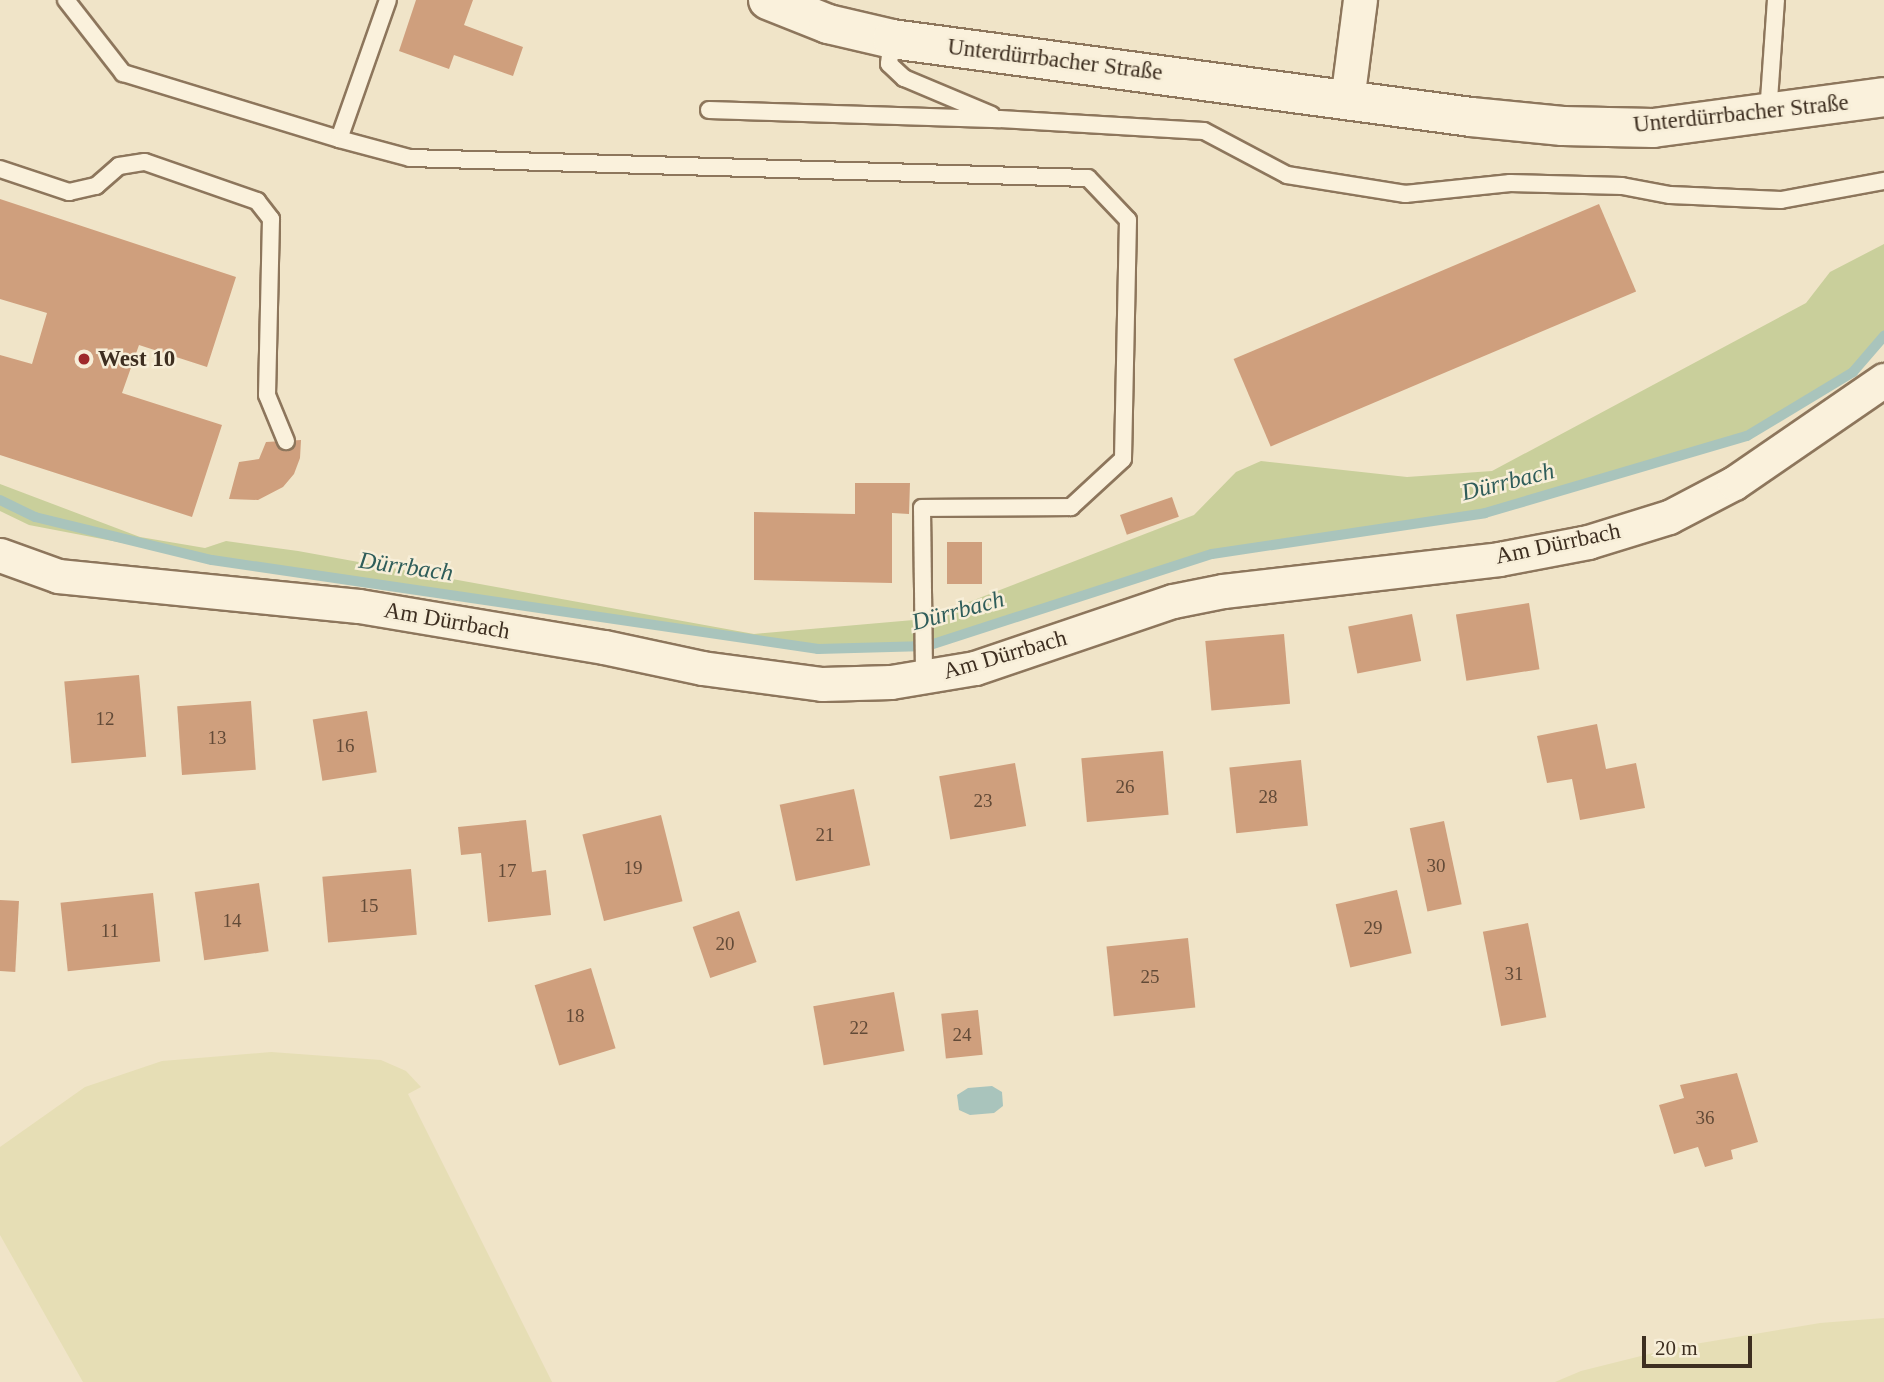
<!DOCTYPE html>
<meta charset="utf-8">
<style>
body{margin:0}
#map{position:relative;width:1884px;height:1382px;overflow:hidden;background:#f0e4c8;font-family:Georgia,serif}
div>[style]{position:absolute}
.farmland>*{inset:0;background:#e6deb5}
.green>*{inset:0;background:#c9cf9b}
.water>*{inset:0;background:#a9c4bc}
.stream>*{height:10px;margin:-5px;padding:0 5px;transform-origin:5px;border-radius:5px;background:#a9c4bc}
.building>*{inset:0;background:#cf9f7d;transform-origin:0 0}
.roads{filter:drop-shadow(2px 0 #8d765c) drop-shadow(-2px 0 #8d765c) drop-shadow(0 2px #8d765c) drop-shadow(0 -2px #8d765c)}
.service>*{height:16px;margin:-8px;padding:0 8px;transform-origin:8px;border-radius:8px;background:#faf1dc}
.minor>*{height:33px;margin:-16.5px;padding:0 16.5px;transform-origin:16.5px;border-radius:16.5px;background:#faf1dc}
.tertiary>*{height:38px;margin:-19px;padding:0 19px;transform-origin:19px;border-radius:19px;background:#faf1dc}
.dots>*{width:19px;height:19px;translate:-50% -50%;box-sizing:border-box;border:4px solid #f7eed8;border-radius:50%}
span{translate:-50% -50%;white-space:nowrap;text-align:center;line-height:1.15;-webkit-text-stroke:5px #f7eed8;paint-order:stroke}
.number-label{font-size:19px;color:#624a37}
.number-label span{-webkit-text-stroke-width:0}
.street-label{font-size:23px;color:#3d2e20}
.poi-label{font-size:23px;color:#3d2e20;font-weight:700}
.left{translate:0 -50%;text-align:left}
.water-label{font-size:24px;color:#2f5d5a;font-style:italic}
.scale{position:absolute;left:1642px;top:1336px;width:110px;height:32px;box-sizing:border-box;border:4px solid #3d2e20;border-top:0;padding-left:9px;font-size:21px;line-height:24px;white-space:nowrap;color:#3d2e20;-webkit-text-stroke:5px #f7eed8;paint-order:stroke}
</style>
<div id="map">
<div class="farmland">
<i style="clip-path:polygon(271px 1052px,381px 1060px,406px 1071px,421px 1087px,408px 1094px,552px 1382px,83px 1382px,0 1235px,0 1147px,85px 1087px,162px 1061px)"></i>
<i style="clip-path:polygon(1884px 1318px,1884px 1382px,1555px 1382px,1581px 1371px,1677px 1347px,1820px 1323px)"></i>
</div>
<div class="green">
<i style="clip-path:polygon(1884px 244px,1884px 336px,1853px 372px,1747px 436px,1485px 513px,1212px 554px,927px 646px,818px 649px,584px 615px,212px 560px,29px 525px,0 511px,0 484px,140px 537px,205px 548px,226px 541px,298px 551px,754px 634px,925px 619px,1194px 515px,1236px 472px,1261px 461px,1407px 477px,1492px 471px,1806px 303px,1830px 272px)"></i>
</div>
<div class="water">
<i style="clip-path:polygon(992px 1086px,1002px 1092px,1003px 1106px,994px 1113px,970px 1115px,959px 1110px,957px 1095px,968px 1088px)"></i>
</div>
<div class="stream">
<i style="left:0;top:500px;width:39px;rotate:26deg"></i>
<i style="left:35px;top:517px;width:182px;rotate:13.7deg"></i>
<i style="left:212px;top:560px;width:613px;rotate:8.35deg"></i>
<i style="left:818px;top:649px;width:109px;rotate:-1.6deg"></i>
<i style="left:927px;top:646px;width:299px;rotate:-17.9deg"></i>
<i style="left:1212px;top:554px;width:276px;rotate:-8.5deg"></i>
<i style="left:1485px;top:513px;width:273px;rotate:-16.4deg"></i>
<i style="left:1747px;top:436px;width:124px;rotate:-31.1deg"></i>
<i style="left:1853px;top:372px;width:48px;rotate:-49.3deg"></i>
</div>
<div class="building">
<i style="clip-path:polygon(416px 0,473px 0,464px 25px,523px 47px,513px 76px,454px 55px,449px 69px,399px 51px)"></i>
<i style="clip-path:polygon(0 199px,236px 277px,207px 367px,139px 345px,122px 393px,222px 425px,192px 517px,0 455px,0 355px,32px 364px,47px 313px,0 299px)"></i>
<i style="left:1599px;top:204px;width:95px;height:397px;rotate:67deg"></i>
<i style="clip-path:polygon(301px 440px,300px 458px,294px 474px,283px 487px,258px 500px,229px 499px,239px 462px,259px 459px,266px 442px)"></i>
<i style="clip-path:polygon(855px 483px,910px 483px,909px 514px,892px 513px,892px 583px,754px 580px,754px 512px,855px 514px)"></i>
<i style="left:1172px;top:497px;width:21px;height:55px;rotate:71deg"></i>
<i style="left:947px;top:542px;width:35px;height:42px"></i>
<i style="left:1529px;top:603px;width:67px;height:74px;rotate:81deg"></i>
<i style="left:1412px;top:614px;width:48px;height:65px;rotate:79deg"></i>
<i style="left:1284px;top:634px;width:70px;height:79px;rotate:85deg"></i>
<i style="left:139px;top:675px;width:82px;height:75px;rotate:85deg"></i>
<i style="left:251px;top:701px;width:69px;height:74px;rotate:86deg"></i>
<i style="left:367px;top:711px;width:62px;height:55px;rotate:81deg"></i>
<i style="clip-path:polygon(1597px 724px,1606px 769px,1636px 763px,1645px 808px,1580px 820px,1572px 779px,1547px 783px,1537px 736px)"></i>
<i style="left:1163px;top:751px;width:64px;height:82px;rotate:85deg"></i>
<i style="left:1301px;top:760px;width:66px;height:72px;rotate:84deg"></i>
<i style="left:1015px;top:763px;width:64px;height:77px;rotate:80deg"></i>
<i style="left:854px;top:789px;width:78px;height:76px;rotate:78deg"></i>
<i style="left:661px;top:815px;width:89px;height:81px;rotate:76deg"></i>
<i style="clip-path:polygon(526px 820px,532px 872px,546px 870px,551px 915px,488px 922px,481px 853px,461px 855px,458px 827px)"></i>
<i style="left:1444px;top:821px;width:85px;height:35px;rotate:78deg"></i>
<i style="left:411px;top:869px;width:66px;height:89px;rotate:85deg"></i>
<i style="left:259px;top:883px;width:69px;height:65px;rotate:82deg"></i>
<i style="left:1397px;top:890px;width:65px;height:63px;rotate:77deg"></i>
<i style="left:153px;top:893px;width:69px;height:93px;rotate:84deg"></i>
<i style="left:0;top:900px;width:19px;height:71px;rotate:3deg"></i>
<i style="left:739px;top:911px;width:54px;height:49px;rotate:71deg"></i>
<i style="left:1528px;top:923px;width:96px;height:46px;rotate:79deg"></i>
<i style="left:1188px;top:938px;width:70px;height:82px;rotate:84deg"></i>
<i style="left:591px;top:968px;width:84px;height:59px;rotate:73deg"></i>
<i style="left:894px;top:992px;width:60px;height:82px;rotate:80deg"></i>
<i style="left:978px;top:1010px;width:45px;height:37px;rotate:84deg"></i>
<i style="clip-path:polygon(1737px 1073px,1758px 1142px,1731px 1150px,1733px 1159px,1705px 1167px,1698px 1147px,1674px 1154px,1659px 1105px,1684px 1098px,1680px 1085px)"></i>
</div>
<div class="roads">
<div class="service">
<i style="left:66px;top:0;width:93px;rotate:52deg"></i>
<i style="left:123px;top:73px;width:226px;rotate:17deg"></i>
<i style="left:339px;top:139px;width:147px;rotate:-70.6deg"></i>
<i style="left:892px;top:39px;width:25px;rotate:97deg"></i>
<i style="left:889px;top:64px;width:21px;rotate:43deg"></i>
<i style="left:904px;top:78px;width:95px;rotate:22.8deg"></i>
<i style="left:709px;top:110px;width:291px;rotate:1.8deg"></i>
<i style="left:1000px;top:119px;width:204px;rotate:3.4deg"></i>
<i style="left:1204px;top:131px;width:94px;rotate:27.9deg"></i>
<i style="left:1287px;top:175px;width:120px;rotate:9.1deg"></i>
<i style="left:1405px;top:194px;width:106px;rotate:-6deg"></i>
<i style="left:1510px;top:183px;width:112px;rotate:1.5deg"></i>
<i style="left:1622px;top:186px;width:49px;rotate:10.6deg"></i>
<i style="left:1670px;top:195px;width:111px;rotate:2.6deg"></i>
<i style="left:1781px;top:200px;width:105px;rotate:-10.5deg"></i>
<i style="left:1768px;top:114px;width:114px;rotate:-86deg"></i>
<i style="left:339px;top:139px;width:73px;rotate:15deg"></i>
<i style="left:410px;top:158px;width:678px;rotate:1.69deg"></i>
<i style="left:1088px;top:178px;width:58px;rotate:46.4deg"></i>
<i style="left:1128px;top:220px;width:239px;rotate:91.2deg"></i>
<i style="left:1123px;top:459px;width:71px;rotate:137.3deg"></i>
<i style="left:1071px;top:507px;width:149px;rotate:179.6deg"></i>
<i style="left:922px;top:508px;width:169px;rotate:89.3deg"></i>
<i style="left:0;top:169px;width:73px;rotate:18.4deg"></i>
<i style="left:69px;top:192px;width:28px;rotate:-13deg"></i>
<i style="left:96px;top:186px;width:30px;rotate:-41deg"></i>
<i style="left:119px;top:166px;width:26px;rotate:-9deg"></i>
<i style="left:145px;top:162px;width:119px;rotate:19.2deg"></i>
<i style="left:257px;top:201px;width:23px;rotate:52deg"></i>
<i style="left:271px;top:219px;width:176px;rotate:91.3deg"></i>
<i style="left:267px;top:395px;width:50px;rotate:67.6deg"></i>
</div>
<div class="minor">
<i style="left:1347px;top:101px;width:102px;rotate:-82.7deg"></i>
<i style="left:0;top:555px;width:62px;rotate:19.9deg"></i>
<i style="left:58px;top:576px;width:302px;rotate:5.7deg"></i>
<i style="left:359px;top:606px;width:248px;rotate:9.5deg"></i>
<i style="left:604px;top:647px;width:100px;rotate:12.1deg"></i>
<i style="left:702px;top:668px;width:121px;rotate:7.6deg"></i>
<i style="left:822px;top:684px;width:69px;rotate:-1.7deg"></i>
<i style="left:891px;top:682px;width:85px;rotate:-9.5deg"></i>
<i style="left:975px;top:668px;width:209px;rotate:-18.7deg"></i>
<i style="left:1173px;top:601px;width:51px;rotate:-11.3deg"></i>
<i style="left:1223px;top:591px;width:278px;rotate:-6.6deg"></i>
<i style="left:1499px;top:559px;width:91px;rotate:-10.8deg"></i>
<i style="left:1588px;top:542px;width:85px;rotate:-17.2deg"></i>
<i style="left:1669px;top:517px;width:73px;rotate:-27.6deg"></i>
<i style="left:1734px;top:483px;width:182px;rotate:-34.5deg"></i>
</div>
<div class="tertiary">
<i style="left:768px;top:0;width:65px;rotate:21.8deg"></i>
<i style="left:828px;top:24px;width:66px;rotate:13.2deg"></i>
<i style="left:892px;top:39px;width:584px;rotate:7.67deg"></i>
<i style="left:1471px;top:117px;width:92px;rotate:5.6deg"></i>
<i style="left:1563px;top:126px;width:90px;rotate:1.3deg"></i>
<i style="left:1653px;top:128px;width:233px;rotate:-7.6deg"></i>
</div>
</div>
<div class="dots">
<i style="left:84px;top:359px;background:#9e2a2b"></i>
</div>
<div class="number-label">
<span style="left:105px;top:719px">12</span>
<span style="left:217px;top:738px">13</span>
<span style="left:345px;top:746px">16</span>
<span style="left:1125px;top:787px">26</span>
<span style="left:1268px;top:797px">28</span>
<span style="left:983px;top:801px">23</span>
<span style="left:825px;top:835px">21</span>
<span style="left:1436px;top:866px">30</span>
<span style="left:633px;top:868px">19</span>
<span style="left:507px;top:871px">17</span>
<span style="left:369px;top:906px">15</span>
<span style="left:232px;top:921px">14</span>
<span style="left:1373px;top:928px">29</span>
<span style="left:110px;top:931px">11</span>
<span style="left:725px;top:944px">20</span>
<span style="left:1514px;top:974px">31</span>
<span style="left:1150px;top:977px">25</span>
<span style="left:575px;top:1016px">18</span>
<span style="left:859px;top:1028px">22</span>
<span style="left:962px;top:1035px">24</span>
<span style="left:1705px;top:1118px">36</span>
</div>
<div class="street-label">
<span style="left:1055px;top:60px;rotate:7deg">Unterdürrbacher Straße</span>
<span style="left:1741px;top:114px;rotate:-6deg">Unterdürrbacher Straße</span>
<span style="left:1558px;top:544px;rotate:-12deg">Am Dürrbach</span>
<span style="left:447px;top:621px;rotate:10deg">Am Dürrbach</span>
<span style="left:1005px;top:655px;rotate:-16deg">Am Dürrbach</span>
</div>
<div class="poi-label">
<span class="left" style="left:98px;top:359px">West 10</span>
</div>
<div class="water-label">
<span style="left:1508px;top:482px;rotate:-14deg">Dürrbach</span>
<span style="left:406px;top:567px;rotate:8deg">Dürrbach</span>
<span style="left:958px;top:611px;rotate:-15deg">Dürrbach</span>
</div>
<div class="scale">20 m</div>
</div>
